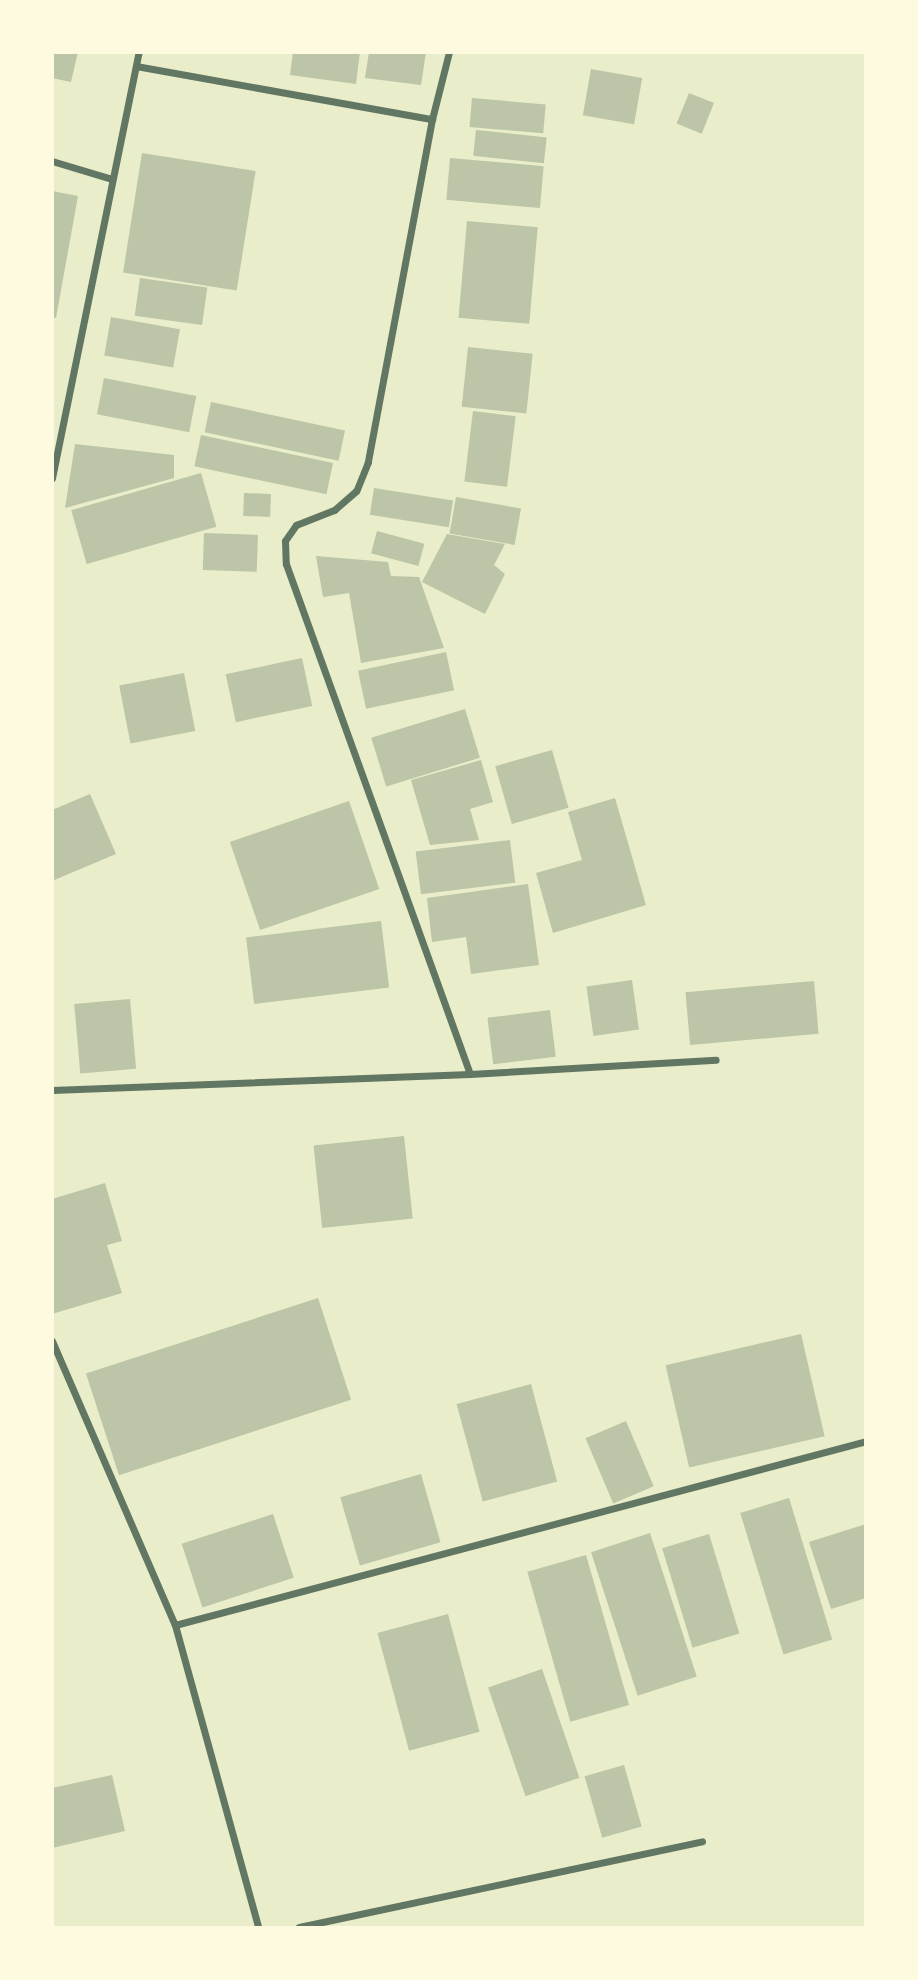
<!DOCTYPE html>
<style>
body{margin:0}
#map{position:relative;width:918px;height:1980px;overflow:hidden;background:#e9edc9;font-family:"Titillium Web",sans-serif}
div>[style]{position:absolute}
.building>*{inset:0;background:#bcc5a7;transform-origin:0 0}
.minor>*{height:7px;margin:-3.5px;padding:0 3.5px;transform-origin:3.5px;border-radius:3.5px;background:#617663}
span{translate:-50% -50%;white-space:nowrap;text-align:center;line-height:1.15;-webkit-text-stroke:7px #fefae0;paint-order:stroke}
.frame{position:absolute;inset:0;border:54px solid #fefae0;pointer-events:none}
</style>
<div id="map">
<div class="building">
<i style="clip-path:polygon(52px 52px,78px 52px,71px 82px,52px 78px)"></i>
<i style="clip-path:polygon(293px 52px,360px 52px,356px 84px,290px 75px)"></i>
<i style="clip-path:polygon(369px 52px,426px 52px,421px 85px,365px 78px)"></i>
<i style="left:591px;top:69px;width:52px;height:47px;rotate:10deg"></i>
<i style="left:689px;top:93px;width:27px;height:33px;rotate:22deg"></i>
<i style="left:472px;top:98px;width:74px;height:29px;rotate:5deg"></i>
<i style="left:476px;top:130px;width:71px;height:26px;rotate:6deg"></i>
<i style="left:142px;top:153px;width:115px;height:121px;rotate:9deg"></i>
<i style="left:450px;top:158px;width:94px;height:42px;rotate:5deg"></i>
<i style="clip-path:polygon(52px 191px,78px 196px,56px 318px,52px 317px)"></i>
<i style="left:467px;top:221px;width:71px;height:97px;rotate:5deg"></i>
<i style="left:140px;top:278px;width:68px;height:38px;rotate:8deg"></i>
<i style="left:111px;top:317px;width:70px;height:39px;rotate:10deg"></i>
<i style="left:468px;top:347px;width:65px;height:60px;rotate:6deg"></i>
<i style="left:104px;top:378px;width:94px;height:37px;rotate:11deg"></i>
<i style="left:211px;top:402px;width:137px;height:31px;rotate:12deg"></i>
<i style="left:473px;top:411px;width:43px;height:71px;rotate:7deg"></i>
<i style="left:201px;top:435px;width:135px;height:32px;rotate:12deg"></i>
<i style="clip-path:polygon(75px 444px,174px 455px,174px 478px,65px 508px)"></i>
<i style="left:201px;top:473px;width:56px;height:135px;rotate:74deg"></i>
<i style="left:374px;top:488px;width:80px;height:27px;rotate:9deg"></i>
<i style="left:244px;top:493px;width:27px;height:23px;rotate:2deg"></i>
<i style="left:456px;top:497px;width:66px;height:37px;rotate:10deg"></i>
<i style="left:377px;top:531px;width:49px;height:23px;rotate:15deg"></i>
<i style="left:204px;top:533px;width:54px;height:37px;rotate:2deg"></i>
<i style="clip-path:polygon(447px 534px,505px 544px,494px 565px,505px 574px,485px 614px,422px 582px)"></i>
<i style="clip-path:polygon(316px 556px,388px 562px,391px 576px,419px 577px,444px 648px,361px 663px,349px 593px,323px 597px)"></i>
<i style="left:446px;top:652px;width:39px;height:90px;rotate:78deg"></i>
<i style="left:302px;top:658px;width:49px;height:78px;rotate:78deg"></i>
<i style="left:184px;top:673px;width:59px;height:66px;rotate:79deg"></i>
<i style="left:465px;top:709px;width:51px;height:98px;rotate:73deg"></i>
<i style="left:552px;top:750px;width:60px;height:59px;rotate:74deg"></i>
<i style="clip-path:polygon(481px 760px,493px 802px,470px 809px,479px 840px,430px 845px,411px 780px)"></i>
<i style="clip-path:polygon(90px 794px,116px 854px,52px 881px,52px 810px)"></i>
<i style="clip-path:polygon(615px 798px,646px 905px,553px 933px,536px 873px,582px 860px,568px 812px)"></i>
<i style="left:349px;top:801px;width:93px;height:126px;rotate:71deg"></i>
<i style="left:510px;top:840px;width:43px;height:95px;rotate:83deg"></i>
<i style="clip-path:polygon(528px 884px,539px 965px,471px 974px,466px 937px,432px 942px,427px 898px)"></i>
<i style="left:381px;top:921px;width:67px;height:136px;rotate:83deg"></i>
<i style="left:632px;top:980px;width:50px;height:46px;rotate:82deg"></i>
<i style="left:814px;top:981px;width:53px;height:129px;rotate:85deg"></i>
<i style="left:130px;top:999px;width:70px;height:56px;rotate:85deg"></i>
<i style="left:550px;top:1010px;width:47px;height:63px;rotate:83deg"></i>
<i style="left:404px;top:1136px;width:83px;height:91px;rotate:84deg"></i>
<i style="clip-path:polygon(105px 1183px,122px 1241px,107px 1245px,122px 1293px,52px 1314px,52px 1199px)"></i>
<i style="left:318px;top:1298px;width:107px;height:244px;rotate:72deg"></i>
<i style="left:801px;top:1334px;width:105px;height:139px;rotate:77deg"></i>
<i style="left:531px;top:1384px;width:101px;height:77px;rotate:75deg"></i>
<i style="left:626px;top:1421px;width:71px;height:44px;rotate:67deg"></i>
<i style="left:421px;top:1474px;width:71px;height:84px;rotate:74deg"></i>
<i style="left:789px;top:1498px;width:148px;height:51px;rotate:73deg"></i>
<i style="left:273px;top:1514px;width:67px;height:96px;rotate:72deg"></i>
<i style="clip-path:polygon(866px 1524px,866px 1598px,831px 1609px,809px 1542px)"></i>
<i style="left:650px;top:1533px;width:151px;height:62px;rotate:72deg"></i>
<i style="left:709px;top:1534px;width:104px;height:49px;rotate:73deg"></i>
<i style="left:586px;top:1555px;width:156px;height:61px;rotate:74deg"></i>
<i style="left:448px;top:1614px;width:122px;height:73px;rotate:75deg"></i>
<i style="left:542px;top:1669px;width:115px;height:57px;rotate:71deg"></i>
<i style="left:624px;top:1765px;width:64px;height:41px;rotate:74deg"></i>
<i style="clip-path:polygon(112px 1775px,125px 1831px,52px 1848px,52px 1788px)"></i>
</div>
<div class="minor">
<i style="left:449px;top:52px;width:69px;rotate:104.2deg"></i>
<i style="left:432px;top:119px;width:349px;rotate:100.6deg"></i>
<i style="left:368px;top:462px;width:31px;rotate:112deg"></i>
<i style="left:356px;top:491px;width:29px;rotate:139deg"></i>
<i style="left:334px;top:510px;width:41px;rotate:158.5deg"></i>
<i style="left:296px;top:525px;width:19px;rotate:125deg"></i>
<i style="left:285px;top:541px;width:23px;rotate:88deg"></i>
<i style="left:286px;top:564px;width:542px;rotate:70.16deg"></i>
<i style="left:136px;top:66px;width:301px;rotate:10.2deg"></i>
<i style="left:52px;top:161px;width:63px;rotate:16.7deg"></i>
<i style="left:52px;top:478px;width:435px;rotate:-78.5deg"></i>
<i style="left:52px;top:1090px;width:418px;rotate:-2.2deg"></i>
<i style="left:470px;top:1074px;width:246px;rotate:-3.3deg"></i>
<i style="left:52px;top:1341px;width:309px;rotate:66.6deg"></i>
<i style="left:175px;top:1625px;width:313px;rotate:74.6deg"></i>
<i style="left:175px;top:1625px;width:715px;rotate:-14.91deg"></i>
<i style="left:299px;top:1927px;width:412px;rotate:-12deg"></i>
</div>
<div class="frame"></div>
</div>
